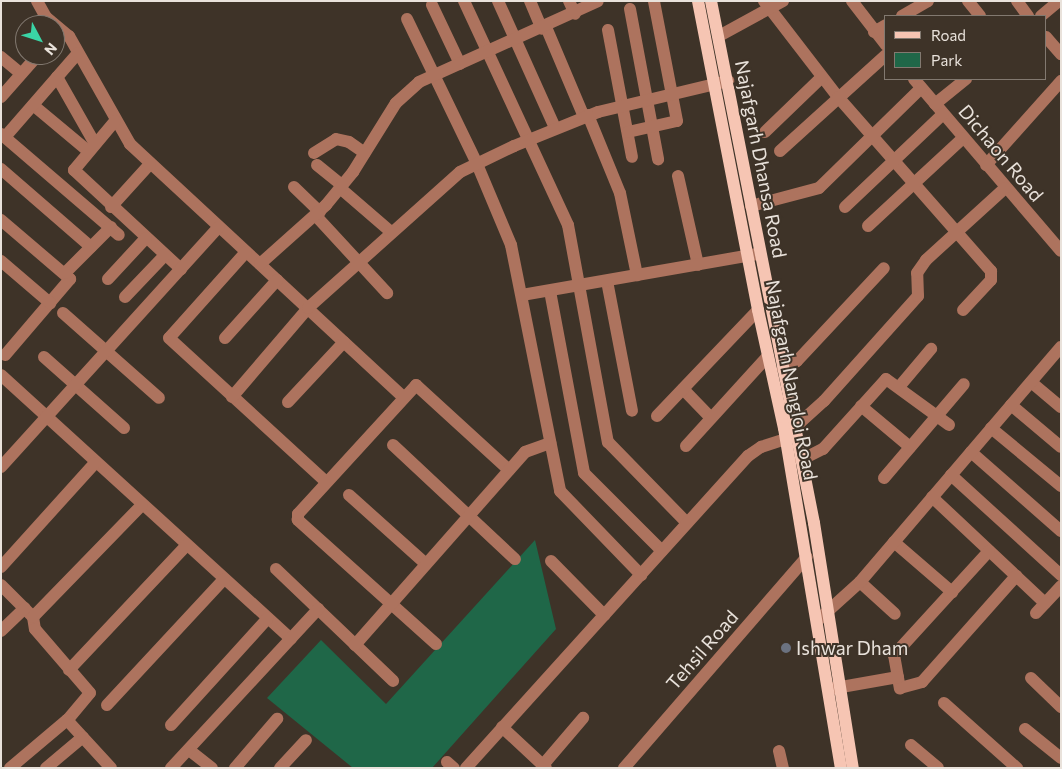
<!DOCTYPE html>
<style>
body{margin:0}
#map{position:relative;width:1062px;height:769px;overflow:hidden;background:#3e3328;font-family:Commissioner,sans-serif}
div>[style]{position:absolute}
.green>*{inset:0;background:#1f6748}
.minor>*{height:12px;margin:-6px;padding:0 6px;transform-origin:6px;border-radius:6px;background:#ad735e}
.major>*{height:12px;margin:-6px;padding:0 6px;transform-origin:6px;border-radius:6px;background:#f6c5b3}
.dots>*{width:14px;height:14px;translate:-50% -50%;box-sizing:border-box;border:2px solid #3e3328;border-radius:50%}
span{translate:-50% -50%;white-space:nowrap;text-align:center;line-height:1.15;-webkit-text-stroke:4px #3e3328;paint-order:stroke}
.street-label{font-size:19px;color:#e9e2db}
.poi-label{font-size:19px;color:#e9e2db}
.left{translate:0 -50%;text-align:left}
.frame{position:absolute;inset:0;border:2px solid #e9e2db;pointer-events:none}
.legend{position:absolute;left:884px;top:15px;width:162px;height:65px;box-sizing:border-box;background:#3e3328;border:1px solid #827970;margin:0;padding:6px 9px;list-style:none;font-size:15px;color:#e9e2db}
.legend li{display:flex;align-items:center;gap:10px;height:25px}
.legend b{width:25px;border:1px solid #827970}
.north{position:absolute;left:15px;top:15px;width:50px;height:50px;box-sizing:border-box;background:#3e3328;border:1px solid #827970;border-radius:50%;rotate:130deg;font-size:14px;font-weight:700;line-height:20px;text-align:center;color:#e9e2db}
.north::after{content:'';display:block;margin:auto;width:18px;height:22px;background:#3ad4a5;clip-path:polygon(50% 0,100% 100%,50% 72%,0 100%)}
</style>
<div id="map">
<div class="green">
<i style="clip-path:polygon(535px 540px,556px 629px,432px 768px,353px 768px,267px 698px,321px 640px,386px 704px)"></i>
</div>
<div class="minor">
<i style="left:37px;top:1px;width:18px;rotate:61deg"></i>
<i style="left:46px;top:17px;width:30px;rotate:40deg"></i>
<i style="left:69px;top:36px;width:124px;rotate:60.5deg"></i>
<i style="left:130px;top:144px;width:372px;rotate:42.8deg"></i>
<i style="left:464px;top:1px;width:247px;rotate:65.1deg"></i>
<i style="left:568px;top:225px;width:221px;rotate:79.6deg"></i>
<i style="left:608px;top:442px;width:113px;rotate:45.7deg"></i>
<i style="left:498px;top:1px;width:139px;rotate:65.8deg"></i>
<i style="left:530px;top:1px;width:30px;rotate:67deg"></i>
<i style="left:569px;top:1px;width:14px;rotate:65deg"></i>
<i style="left:764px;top:1px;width:121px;rotate:52.4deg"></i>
<i style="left:838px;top:97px;width:232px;rotate:48.7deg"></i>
<i style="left:991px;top:271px;width:9px;rotate:90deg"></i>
<i style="left:991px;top:280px;width:41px;rotate:133deg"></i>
<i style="left:852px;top:1px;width:56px;rotate:52.3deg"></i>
<i style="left:968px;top:1px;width:19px;rotate:51deg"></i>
<i style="left:1017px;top:1px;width:19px;rotate:54deg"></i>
<i style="left:432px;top:5px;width:65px;rotate:64.6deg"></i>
<i style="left:630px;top:9px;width:153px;rotate:79.4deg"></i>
<i style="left:902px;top:16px;width:30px;rotate:-30deg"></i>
<i style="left:1041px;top:16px;width:23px;rotate:-40deg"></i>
<i style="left:407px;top:19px;width:161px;rotate:64.2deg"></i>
<i style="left:477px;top:164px;width:88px;rotate:67.2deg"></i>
<i style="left:511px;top:245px;width:251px;rotate:78.7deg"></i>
<i style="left:560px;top:491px;width:117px;rotate:46deg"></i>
<i style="left:546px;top:27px;width:98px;rotate:67.1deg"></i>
<i style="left:608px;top:30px;width:129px;rotate:79.3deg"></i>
<i style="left:874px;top:32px;width:14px;rotate:-30deg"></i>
<i style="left:719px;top:36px;width:73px;rotate:-28.7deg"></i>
<i style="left:1046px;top:37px;width:23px;rotate:49deg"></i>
<i style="left:1px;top:57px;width:26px;rotate:40deg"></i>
<i style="left:57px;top:77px;width:77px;rotate:60.4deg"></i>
<i style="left:914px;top:79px;width:226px;rotate:49.5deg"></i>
<i style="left:1px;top:97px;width:56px;rotate:-48.6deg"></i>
<i style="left:935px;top:104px;width:40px;rotate:-39deg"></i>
<i style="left:33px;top:105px;width:72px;rotate:39.9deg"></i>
<i style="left:588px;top:115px;width:84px;rotate:67.7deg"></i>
<i style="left:620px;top:193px;width:84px;rotate:78.3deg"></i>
<i style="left:115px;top:121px;width:64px;rotate:129.9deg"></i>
<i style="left:74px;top:170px;width:146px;rotate:42.8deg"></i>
<i style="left:628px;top:132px;width:50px;rotate:-12.7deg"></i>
<i style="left:677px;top:121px;width:122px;rotate:-100.9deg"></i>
<i style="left:765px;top:132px;width:79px;rotate:-44deg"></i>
<i style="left:1px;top:134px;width:155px;rotate:40.6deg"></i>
<i style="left:5px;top:137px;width:111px;rotate:-49deg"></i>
<i style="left:780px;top:151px;width:143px;rotate:-42.2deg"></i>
<i style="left:314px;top:153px;width:26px;rotate:-32deg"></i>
<i style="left:336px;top:139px;width:13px;rotate:13deg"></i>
<i style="left:349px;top:142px;width:19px;rotate:35deg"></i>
<i style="left:317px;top:165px;width:32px;rotate:39deg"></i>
<i style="left:986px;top:165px;width:113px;rotate:-48.2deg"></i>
<i style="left:1px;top:169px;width:119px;rotate:40.9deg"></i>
<i style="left:678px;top:176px;width:91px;rotate:77.3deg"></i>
<i style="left:294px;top:187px;width:36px;rotate:44deg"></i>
<i style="left:340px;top:188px;width:67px;rotate:40.8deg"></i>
<i style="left:751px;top:206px;width:70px;rotate:-14.8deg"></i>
<i style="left:819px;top:188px;width:143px;rotate:-44.4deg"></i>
<i style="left:111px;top:207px;width:58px;rotate:-47.8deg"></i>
<i style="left:845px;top:207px;width:135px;rotate:-43.5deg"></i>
<i style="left:316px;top:216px;width:105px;rotate:47.3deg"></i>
<i style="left:1px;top:220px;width:91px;rotate:40.5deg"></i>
<i style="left:70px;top:279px;width:100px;rotate:130.5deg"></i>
<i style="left:868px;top:226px;width:129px;rotate:-42.8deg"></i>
<i style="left:246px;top:252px;width:115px;rotate:131.8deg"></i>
<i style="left:169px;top:338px;width:213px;rotate:42.5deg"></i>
<i style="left:1px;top:261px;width:65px;rotate:40.6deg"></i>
<i style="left:260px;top:264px;width:89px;rotate:-41.8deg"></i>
<i style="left:326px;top:205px;width:43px;rotate:-50.7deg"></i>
<i style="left:353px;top:172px;width:81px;rotate:-58.1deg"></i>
<i style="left:396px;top:103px;width:31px;rotate:-42deg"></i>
<i style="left:419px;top:82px;width:196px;rotate:-24.3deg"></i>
<i style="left:65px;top:273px;width:65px;rotate:-45deg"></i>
<i style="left:108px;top:279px;width:56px;rotate:-47.2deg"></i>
<i style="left:607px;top:281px;width:132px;rotate:79.1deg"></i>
<i style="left:550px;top:291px;width:185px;rotate:79.4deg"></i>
<i style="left:584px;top:473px;width:110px;rotate:45deg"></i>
<i style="left:522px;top:295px;width:240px;rotate:-9.9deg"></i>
<i style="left:125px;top:297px;width:58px;rotate:-46.4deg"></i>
<i style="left:63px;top:313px;width:128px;rotate:41.5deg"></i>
<i style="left:225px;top:338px;width:78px;rotate:-48.1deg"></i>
<i style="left:44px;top:357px;width:107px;rotate:41.6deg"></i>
<i style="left:783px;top:369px;width:16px;rotate:-30deg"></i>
<i style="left:797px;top:361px;width:127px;rotate:-46.9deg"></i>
<i style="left:1px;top:375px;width:392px;rotate:42.3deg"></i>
<i style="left:1031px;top:382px;width:39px;rotate:40deg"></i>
<i style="left:899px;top:387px;width:50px;rotate:-49.9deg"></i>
<i style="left:683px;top:389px;width:40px;rotate:46deg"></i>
<i style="left:232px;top:397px;width:117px;rotate:-49.5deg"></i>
<i style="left:308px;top:308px;width:204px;rotate:-41.8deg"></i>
<i style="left:460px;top:172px;width:60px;rotate:-25.7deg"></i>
<i style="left:514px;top:146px;width:91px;rotate:-22deg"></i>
<i style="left:598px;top:112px;width:134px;rotate:-13.4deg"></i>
<i style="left:288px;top:402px;width:82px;rotate:-47deg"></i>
<i style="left:1011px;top:405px;width:65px;rotate:40deg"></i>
<i style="left:861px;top:406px;width:64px;rotate:39.9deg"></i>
<i style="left:657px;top:416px;width:146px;rotate:-46.4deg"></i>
<i style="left:795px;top:427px;width:39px;rotate:-42deg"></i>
<i style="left:824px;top:401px;width:141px;rotate:-48.2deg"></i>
<i style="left:918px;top:296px;width:23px;rotate:-92deg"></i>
<i style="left:917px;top:273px;width:16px;rotate:-55deg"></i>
<i style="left:926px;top:260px;width:107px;rotate:-42.3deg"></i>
<i style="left:991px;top:428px;width:91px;rotate:39.6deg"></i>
<i style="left:393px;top:445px;width:167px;rotate:43.1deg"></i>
<i style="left:686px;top:446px;width:120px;rotate:-47.7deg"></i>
<i style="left:971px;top:452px;width:120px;rotate:41.3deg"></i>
<i style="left:801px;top:460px;width:25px;rotate:-27deg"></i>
<i style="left:823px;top:449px;width:94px;rotate:-48deg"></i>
<i style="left:886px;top:379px;width:78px;rotate:36.1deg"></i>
<i style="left:1px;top:467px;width:324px;rotate:-47.8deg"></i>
<i style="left:951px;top:475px;width:149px;rotate:42.3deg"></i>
<i style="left:884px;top:478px;width:123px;rotate:-49.6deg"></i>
<i style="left:349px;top:495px;width:103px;rotate:41.9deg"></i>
<i style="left:932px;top:497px;width:155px;rotate:43.2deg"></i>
<i style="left:894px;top:542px;width:77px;rotate:40.8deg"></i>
<i style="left:989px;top:551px;width:141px;rotate:132.4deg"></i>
<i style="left:894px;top:655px;width:34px;rotate:80deg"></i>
<i style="left:900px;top:688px;width:23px;rotate:-15deg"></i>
<i style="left:922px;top:682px;width:142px;rotate:-48.4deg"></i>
<i style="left:551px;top:561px;width:76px;rotate:45.5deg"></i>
<i style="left:1px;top:567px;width:140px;rotate:-47.9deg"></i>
<i style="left:276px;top:569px;width:162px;rotate:43.7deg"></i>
<i style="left:860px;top:582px;width:47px;rotate:42.4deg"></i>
<i style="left:1px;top:585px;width:45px;rotate:45deg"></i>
<i style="left:33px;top:617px;width:12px;rotate:81deg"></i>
<i style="left:35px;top:629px;width:84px;rotate:49.3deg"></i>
<i style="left:90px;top:693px;width:35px;rotate:130deg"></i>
<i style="left:1036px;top:613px;width:37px;rotate:-47deg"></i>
<i style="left:33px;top:617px;width:156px;rotate:-45.8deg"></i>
<i style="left:818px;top:620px;width:57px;rotate:-42.1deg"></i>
<i style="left:860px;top:582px;width:309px;rotate:-49.5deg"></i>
<i style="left:1px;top:631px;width:33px;rotate:-44deg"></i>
<i style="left:436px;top:644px;width:186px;rotate:-138.1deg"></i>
<i style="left:298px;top:520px;width:6px;rotate:-90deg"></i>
<i style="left:298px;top:514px;width:175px;rotate:-47.5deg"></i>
<i style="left:416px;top:385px;width:126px;rotate:42.4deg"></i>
<i style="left:355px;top:645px;width:257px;rotate:-48.6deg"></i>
<i style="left:525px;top:452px;width:27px;rotate:-20deg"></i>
<i style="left:69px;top:670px;width:172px;rotate:-46.7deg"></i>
<i style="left:1031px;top:678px;width:42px;rotate:44deg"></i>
<i style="left:830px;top:689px;width:69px;rotate:-10deg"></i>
<i style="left:944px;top:703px;width:98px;rotate:41.7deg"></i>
<i style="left:107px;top:705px;width:172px;rotate:-47.1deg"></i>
<i style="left:171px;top:725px;width:144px;rotate:-47.8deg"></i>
<i style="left:502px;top:727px;width:60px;rotate:43deg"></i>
<i style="left:1025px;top:729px;width:46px;rotate:38.9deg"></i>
<i style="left:911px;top:745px;width:35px;rotate:40deg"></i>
<i style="left:189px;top:750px;width:29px;rotate:38deg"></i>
<i style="left:779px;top:751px;width:17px;rotate:77deg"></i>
<i style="left:447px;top:762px;width:9px;rotate:41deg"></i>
<i style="left:543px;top:765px;width:62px;rotate:-49.6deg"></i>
<i style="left:10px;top:768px;width:75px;rotate:-40.1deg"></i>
<i style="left:67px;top:720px;width:65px;rotate:47.5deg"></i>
<i style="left:46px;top:768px;width:48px;rotate:-40deg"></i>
<i style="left:171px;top:768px;width:217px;rotate:-47.2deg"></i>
<i style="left:235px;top:768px;width:65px;rotate:-49.4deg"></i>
<i style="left:280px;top:768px;width:38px;rotate:-47deg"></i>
<i style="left:466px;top:768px;width:421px;rotate:-47.9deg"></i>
<i style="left:748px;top:456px;width:16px;rotate:-35deg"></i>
<i style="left:761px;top:447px;width:36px;rotate:-18deg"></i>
<i style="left:624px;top:768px;width:279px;rotate:-49.1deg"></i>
</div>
<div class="major">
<i style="left:698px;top:1px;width:315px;rotate:79deg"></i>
<i style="left:758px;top:310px;width:121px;rotate:77.6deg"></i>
<i style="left:784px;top:428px;width:345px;rotate:80.5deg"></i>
<i style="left:711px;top:1px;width:532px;rotate:78.84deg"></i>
<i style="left:814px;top:523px;width:248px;rotate:81deg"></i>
</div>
<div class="dots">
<i style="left:786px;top:648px;background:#6b7280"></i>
</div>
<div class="street-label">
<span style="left:1001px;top:153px;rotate:50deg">Dichaon Road</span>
<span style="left:761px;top:159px;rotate:79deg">Najafgarh Dhansa Road</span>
<span style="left:792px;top:380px;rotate:79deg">Najafgarh Nangloi Road</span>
<span style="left:702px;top:650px;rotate:-49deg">Tehsil Road</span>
</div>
<div class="poi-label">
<span class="left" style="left:796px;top:648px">Ishwar Dham</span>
</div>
<div class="frame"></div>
<ul class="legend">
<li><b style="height:6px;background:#f6c5b3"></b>Road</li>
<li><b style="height:14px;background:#1f6748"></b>Park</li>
</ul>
<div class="north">N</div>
</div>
